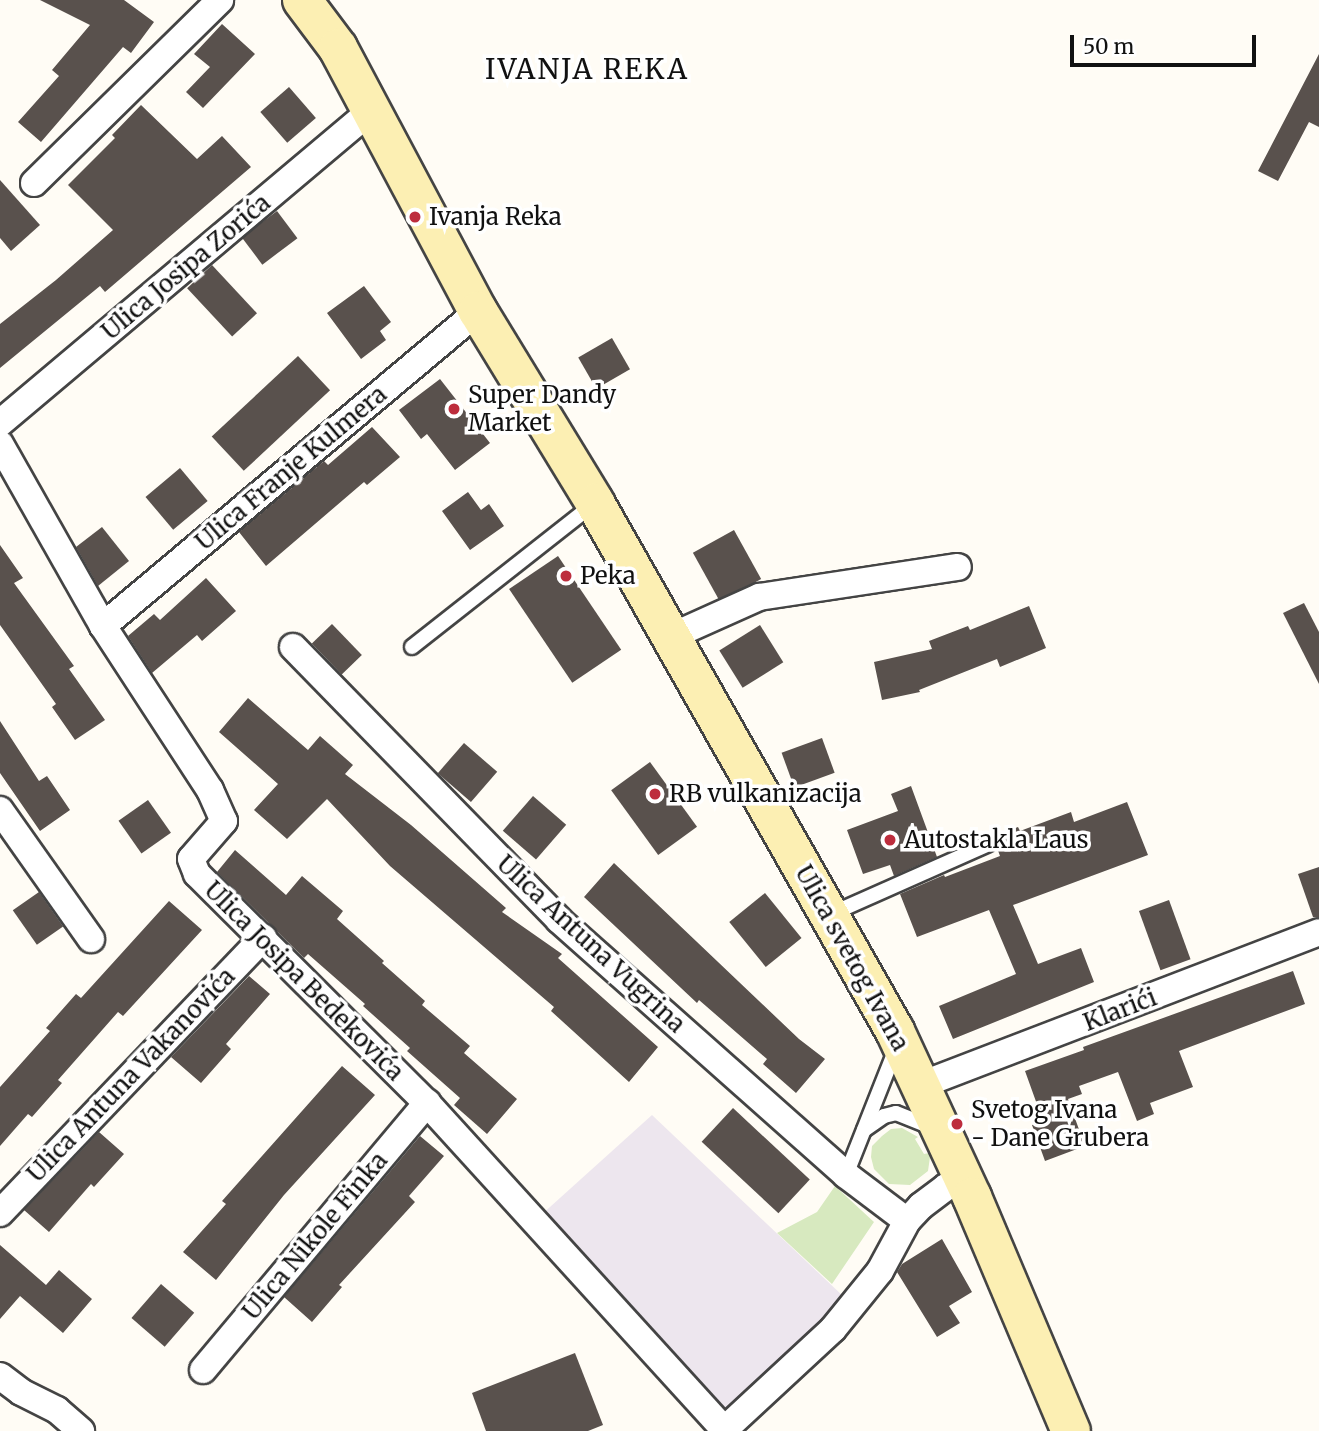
<!DOCTYPE html>
<meta charset="utf-8">
<style>
body{margin:0}
#map{position:relative;width:1319px;height:1431px;overflow:hidden;background:#fffcf5;font-family:Merriweather,serif}
div>[style]{position:absolute}
.industrial>*{inset:0;background:#ede6ee}
.green>*{inset:0;background:#d7e9bf}
.building>*{inset:0;background:#59514d;transform-origin:0 0}
.roads{filter:drop-shadow(2px 0 #444) drop-shadow(-2px 0 #444) drop-shadow(0 2px #444) drop-shadow(0 -2px #444)}
.lane>*{height:14px;margin:-7px;padding:0 7px;transform-origin:7px;border-radius:7px;background:#fff}
.street>*{height:26px;margin:-13px;padding:0 13px;transform-origin:13px;border-radius:13px;background:#fff}
.secondary>*{height:38px;margin:-19px;padding:0 19px;transform-origin:19px;border-radius:19px;background:#fcefb3}
.dots>*{width:19px;height:19px;translate:-50% -50%;box-sizing:border-box;border:4px solid #fff;border-radius:50%}
span{translate:-50% -50%;white-space:nowrap;text-align:center;line-height:1.15;-webkit-text-stroke:7px #fff;paint-order:stroke}
.poi-label{font-size:24px;color:#111}
.left{translate:0 -50%;text-align:left}
.street-label{font-size:24px;color:#111}
.quarter-label{font-size:28px;color:#111;letter-spacing:2px}
.scale{position:absolute;left:1070px;top:35px;width:186px;height:32px;box-sizing:border-box;border:4px solid #111;border-top:0;padding-left:9px;font-size:21px;line-height:24px;white-space:nowrap;color:#111;-webkit-text-stroke:5px #fff;paint-order:stroke}
</style>
<div id="map">
<div class="industrial">
<i style="clip-path:polygon(652px 1115px,844px 1297px,732px 1405px,721px 1409px,540px 1216px)"></i>
</div>
<div class="green">
<i style="clip-path:polygon(902px 1128px,918px 1137px,915px 1139px,924px 1154px,929px 1153px,930px 1157px,928px 1171px,910px 1185px,889px 1184px,874px 1169px,871px 1157px,872px 1146px,882px 1136px,891px 1129px)"></i>
<i style="clip-path:polygon(835px 1186px,874px 1222px,832px 1284px,777px 1233px,817px 1212px)"></i>
</div>
<div class="building">
<i style="clip-path:polygon(40px 0,124px 0,154px 22px,131px 53px,123px 47px,41px 142px,18px 122px,59px 76px,52px 70px,90px 25px)"></i>
<i style="clip-path:polygon(222px 24px,255px 54px,203px 108px,186px 92px,210px 67px,194px 54px)"></i>
<i style="clip-path:polygon(1319px 54px,1319px 127px,1309px 122px,1278px 181px,1258px 171px)"></i>
<i style="left:289px;top:87px;width:41px;height:38px;rotate:49deg"></i>
<i style="clip-path:polygon(141px 105px,197px 159px,222px 136px,251px 167px,105px 292px,100px 286px,0 368px,0 324px,56px 280px,113px 230px,68px 185px,115px 138px,112px 135px)"></i>
<i style="clip-path:polygon(0 180px,40px 225px,11px 251px,0 238px)"></i>
<i style="left:277px;top:211px;width:34px;height:44px;rotate:53deg"></i>
<i style="left:212px;top:265px;width:66px;height:34px;rotate:47deg"></i>
<i style="clip-path:polygon(364px 286px,391px 322px,380px 331px,386px 340px,361px 359px,327px 313px)"></i>
<i style="left:612px;top:338px;width:36px;height:39px;rotate:60deg"></i>
<i style="left:298px;top:356px;width:47px;height:118px;rotate:47deg"></i>
<i style="clip-path:polygon(440px 379px,490px 443px,455px 470px,427px 434px,421px 439px,399px 410px)"></i>
<i style="clip-path:polygon(372px 427px,400px 457px,367px 485px,364px 482px,266px 566px,239px 532px,324px 461px,328px 465px)"></i>
<i style="left:180px;top:468px;width:43px;height:45px;rotate:50deg"></i>
<i style="clip-path:polygon(468px 492px,481px 510px,489px 504px,504px 526px,470px 550px,442px 511px)"></i>
<i style="clip-path:polygon(102px 527px,129px 561px,98px 586px,76px 547px)"></i>
<i style="left:734px;top:530px;width:56px;height:47px;rotate:61deg"></i>
<i style="clip-path:polygon(0 545px,23px 578px,14px 583px,74px 666px,69px 669px,105px 720px,75px 740px,52px 707px,56px 704px,0 625px)"></i>
<i style="left:558px;top:556px;width:113px;height:59px;rotate:56deg"></i>
<i style="clip-path:polygon(206px 578px,236px 611px,202px 641px,197px 635px,152px 673px,128px 636px,154px 614px,160px 620px)"></i>
<i style="clip-path:polygon(1304px 603px,1319px 632px,1319px 684px,1283px 613px)"></i>
<i style="clip-path:polygon(1029px 606px,1046px 648px,1000px 667px,997px 659px,919px 690px,920px 692px,882px 700px,874px 662px,932px 649px,929px 641px,968px 626px,970px 630px)"></i>
<i style="left:332px;top:624px;width:43px;height:28px;rotate:46deg"></i>
<i style="left:760px;top:625px;width:44px;height:48px;rotate:58deg"></i>
<i style="clip-path:polygon(248px 698px,308px 750px,320px 736px,353px 765px,345px 774px,411px 825px,506px 908px,502px 912px,562px 954px,558px 958px,658px 1047px,629px 1082px,551px 1011px,554px 1007px,390px 866px,327px 799px,287px 839px,254px 810px,278px 784px,219px 732px)"></i>
<i style="clip-path:polygon(0 721px,39px 781px,47px 776px,70px 810px,40px 831px,0 773px)"></i>
<i style="left:822px;top:738px;width:37px;height:43px;rotate:70deg"></i>
<i style="left:464px;top:743px;width:44px;height:40px;rotate:41deg"></i>
<i style="left:650px;top:762px;width:80px;height:48px;rotate:54deg"></i>
<i style="clip-path:polygon(911px 786px,937px 857px,894px 876px,890px 865px,863px 874px,847px 830px,898px 811px,891px 794px)"></i>
<i style="left:533px;top:796px;width:44px;height:46px;rotate:41deg"></i>
<i style="left:148px;top:800px;width:40px;height:36px;rotate:55deg"></i>
<i style="clip-path:polygon(1127px 802px,1148px 855px,1013px 905px,1038px 964px,1081px 948px,1094px 982px,953px 1039px,939px 1006px,1016px 974px,989px 910px,917px 937px,900px 894px,944px 875px,945px 877px,1000px 856px,993px 837px,1018px 827px,1020px 831px,1071px 812px,1074px 822px)"></i>
<i style="clip-path:polygon(235px 850px,286px 895px,302px 876px,343px 911px,337px 919px,384px 961px,382px 963px,425px 1001px,422px 1005px,470px 1046px,464px 1053px,517px 1099px,487px 1134px,454px 1105px,460px 1098px,407px 1051px,410px 1048px,363px 1006px,365px 1004px,308px 954px,304px 958px,217px 872px)"></i>
<i style="clip-path:polygon(614px 863px,799px 1039px,825px 1059px,796px 1093px,763px 1064px,767px 1059px,699px 1000px,697px 1003px,584px 897px)"></i>
<i style="clip-path:polygon(1319px 867px,1319px 917px,1313px 917px,1298px 874px)"></i>
<i style="left:39px;top:892px;width:42px;height:32px;rotate:55deg"></i>
<i style="left:765px;top:893px;width:58px;height:46px;rotate:51deg"></i>
<i style="left:1169px;top:900px;width:63px;height:32px;rotate:70deg"></i>
<i style="clip-path:polygon(169px 901px,202px 930px,123px 1016px,118px 1012px,58px 1080px,62px 1083px,32px 1117px,28px 1114px,0 1146px,0 1087px,50px 1031px,46px 1028px,76px 994px,81px 998px)"></i>
<i style="clip-path:polygon(1293px 971px,1305px 1004px,1179px 1051px,1193px 1087px,1150px 1103px,1154px 1114px,1137px 1121px,1118px 1072px,1079px 1086px,1082px 1094px,1068px 1099px,1085px 1146px,1045px 1161px,1032px 1125px,1043px 1121px,1025px 1071px,1084px 1050px,1083px 1047px)"></i>
<i style="clip-path:polygon(249px 976px,270px 994px,226px 1044px,231px 1049px,201px 1083px,171px 1057px)"></i>
<i style="clip-path:polygon(342px 1066px,375px 1095px,284px 1195px,216px 1280px,183px 1252px,226px 1204px,222px 1201px)"></i>
<i style="left:733px;top:1108px;width:105px;height:46px;rotate:43deg"></i>
<i style="clip-path:polygon(99px 1132px,124px 1154px,94px 1187px,91px 1184px,49px 1232px,24px 1210px)"></i>
<i style="clip-path:polygon(420px 1136px,444px 1156px,409px 1196px,415px 1202px,339px 1285px,342px 1287px,312px 1322px,284px 1297px)"></i>
<i style="clip-path:polygon(942px 1239px,972px 1292px,949px 1306px,960px 1323px,937px 1337px,897px 1272px,902px 1264px)"></i>
<i style="clip-path:polygon(0 1245px,46px 1285px,59px 1270px,92px 1299px,63px 1333px,20px 1296px,0 1319px)"></i>
<i style="left:161px;top:1284px;width:44px;height:45px;rotate:41deg"></i>
<i style="clip-path:polygon(575px 1353px,603px 1425px,588px 1431px,486px 1431px,472px 1393px)"></i>
</div>
<div class="roads">
<div class="lane">
<i style="left:412px;top:647px;width:231px;rotate:-38.2deg"></i>
<i style="left:831px;top:914px;width:171px;rotate:-23.9deg"></i>
<i style="left:864px;top:1130px;width:24px;rotate:-35deg"></i>
<i style="left:884px;top:1116px;width:12px;rotate:-14deg"></i>
<i style="left:896px;top:1113px;width:37px;rotate:22deg"></i>
<i style="left:846px;top:1175px;width:136px;rotate:-68.4deg"></i>
</div>
<div class="street">
<i style="left:34px;top:183px;width:261px;rotate:-44.5deg"></i>
<i style="left:0;top:423px;width:485px;rotate:-40.1deg"></i>
<i style="left:0;top:444px;width:209px;rotate:60.5deg"></i>
<i style="left:103px;top:626px;width:196px;rotate:56.9deg"></i>
<i style="left:210px;top:790px;width:34px;rotate:66deg"></i>
<i style="left:224px;top:821px;width:50px;rotate:131deg"></i>
<i style="left:191px;top:859px;width:16px;rotate:68deg"></i>
<i style="left:197px;top:874px;width:325px;rotate:44.9deg"></i>
<i style="left:427px;top:1103px;width:441px;rotate:47.7deg"></i>
<i style="left:103px;top:626px;width:490px;rotate:-40deg"></i>
<i style="left:670px;top:637px;width:98px;rotate:-24.2deg"></i>
<i style="left:759px;top:597px;width:201px;rotate:-8.6deg"></i>
<i style="left:293px;top:647px;width:381px;rotate:45.7deg"></i>
<i style="left:559px;top:920px;width:384px;rotate:41.6deg"></i>
<i style="left:846px;top:1175px;width:76px;rotate:37deg"></i>
<i style="left:0;top:810px;width:158px;rotate:54.8deg"></i>
<i style="left:921px;top:1085px;width:426px;rotate:-21deg"></i>
<i style="left:0;top:1213px;width:381px;rotate:-46.3deg"></i>
<i style="left:203px;top:1370px;width:349px;rotate:-50deg"></i>
<i style="left:0;top:1376px;width:26px;rotate:37deg"></i>
<i style="left:21px;top:1392px;width:40px;rotate:26.6deg"></i>
<i style="left:57px;top:1410px;width:32px;rotate:41deg"></i>
<i style="left:723px;top:1431px;width:150px;rotate:-42.8deg"></i>
<i style="left:833px;top:1329px;width:75px;rotate:-51deg"></i>
<i style="left:880px;top:1271px;width:57px;rotate:-61.6deg"></i>
<i style="left:907px;top:1221px;width:21px;rotate:-47deg"></i>
<i style="left:921px;top:1206px;width:31px;rotate:-37deg"></i>
<i style="left:946px;top:1187px;width:19px;rotate:-25deg"></i>
</div>
<div class="secondary">
<i style="left:302px;top:0;width:60px;rotate:53.1deg"></i>
<i style="left:338px;top:48px;width:298px;rotate:62deg"></i>
<i style="left:478px;top:311px;width:225px;rotate:58.6deg"></i>
<i style="left:595px;top:503px;width:607px;rotate:60.4deg"></i>
<i style="left:895px;top:1031px;width:183px;rotate:65.1deg"></i>
<i style="left:972px;top:1197px;width:254px;rotate:67.1deg"></i>
</div>
</div>
<div class="dots">
<i style="left:415px;top:217px;background:#bd2d3d"></i>
<i style="left:454px;top:409px;background:#bd2d3d"></i>
<i style="left:566px;top:576px;background:#bd2d3d"></i>
<i style="left:655px;top:794px;background:#bd2d3d"></i>
<i style="left:890px;top:840px;background:#bd2d3d"></i>
<i style="left:957px;top:1124px;background:#bd2d3d"></i>
</div>
<div class="poi-label">
<span class="left" style="left:429px;top:217px">Ivanja Reka</span>
<span class="left" style="left:468px;top:409px">Super Dandy<br>Market</span>
<span class="left" style="left:580px;top:576px">Peka</span>
<span class="left" style="left:669px;top:794px">RB vulkanizacija</span>
<span class="left" style="left:904px;top:840px">Autostakla Laus</span>
<span class="left" style="left:971px;top:1124px">Svetog Ivana<br>- Dane Grubera</span>
</div>
<div class="street-label">
<span style="left:186px;top:267px;rotate:-40deg">Ulica Josipa Zorića</span>
<span style="left:291px;top:468px;rotate:-40deg">Ulica Franje Kulmera</span>
<span style="left:591px;top:944px;rotate:43deg">Ulica Antuna Vugrina</span>
<span style="left:852px;top:958px;rotate:61deg">Ulica svetog Ivana</span>
<span style="left:304px;top:981px;rotate:45deg">Ulica Josipa Bedekovića</span>
<span style="left:1120px;top:1010px;rotate:-21deg">Klarići</span>
<span style="left:131px;top:1075px;rotate:-46deg">Ulica Antuna Vakanovića</span>
<span style="left:315px;top:1236px;rotate:-50deg">Ulica Nikole Finka</span>
</div>
<div class="quarter-label">
<span style="left:587px;top:69px">IVANJA REKA</span>
</div>
<div class="scale">50 m</div>
</div>
